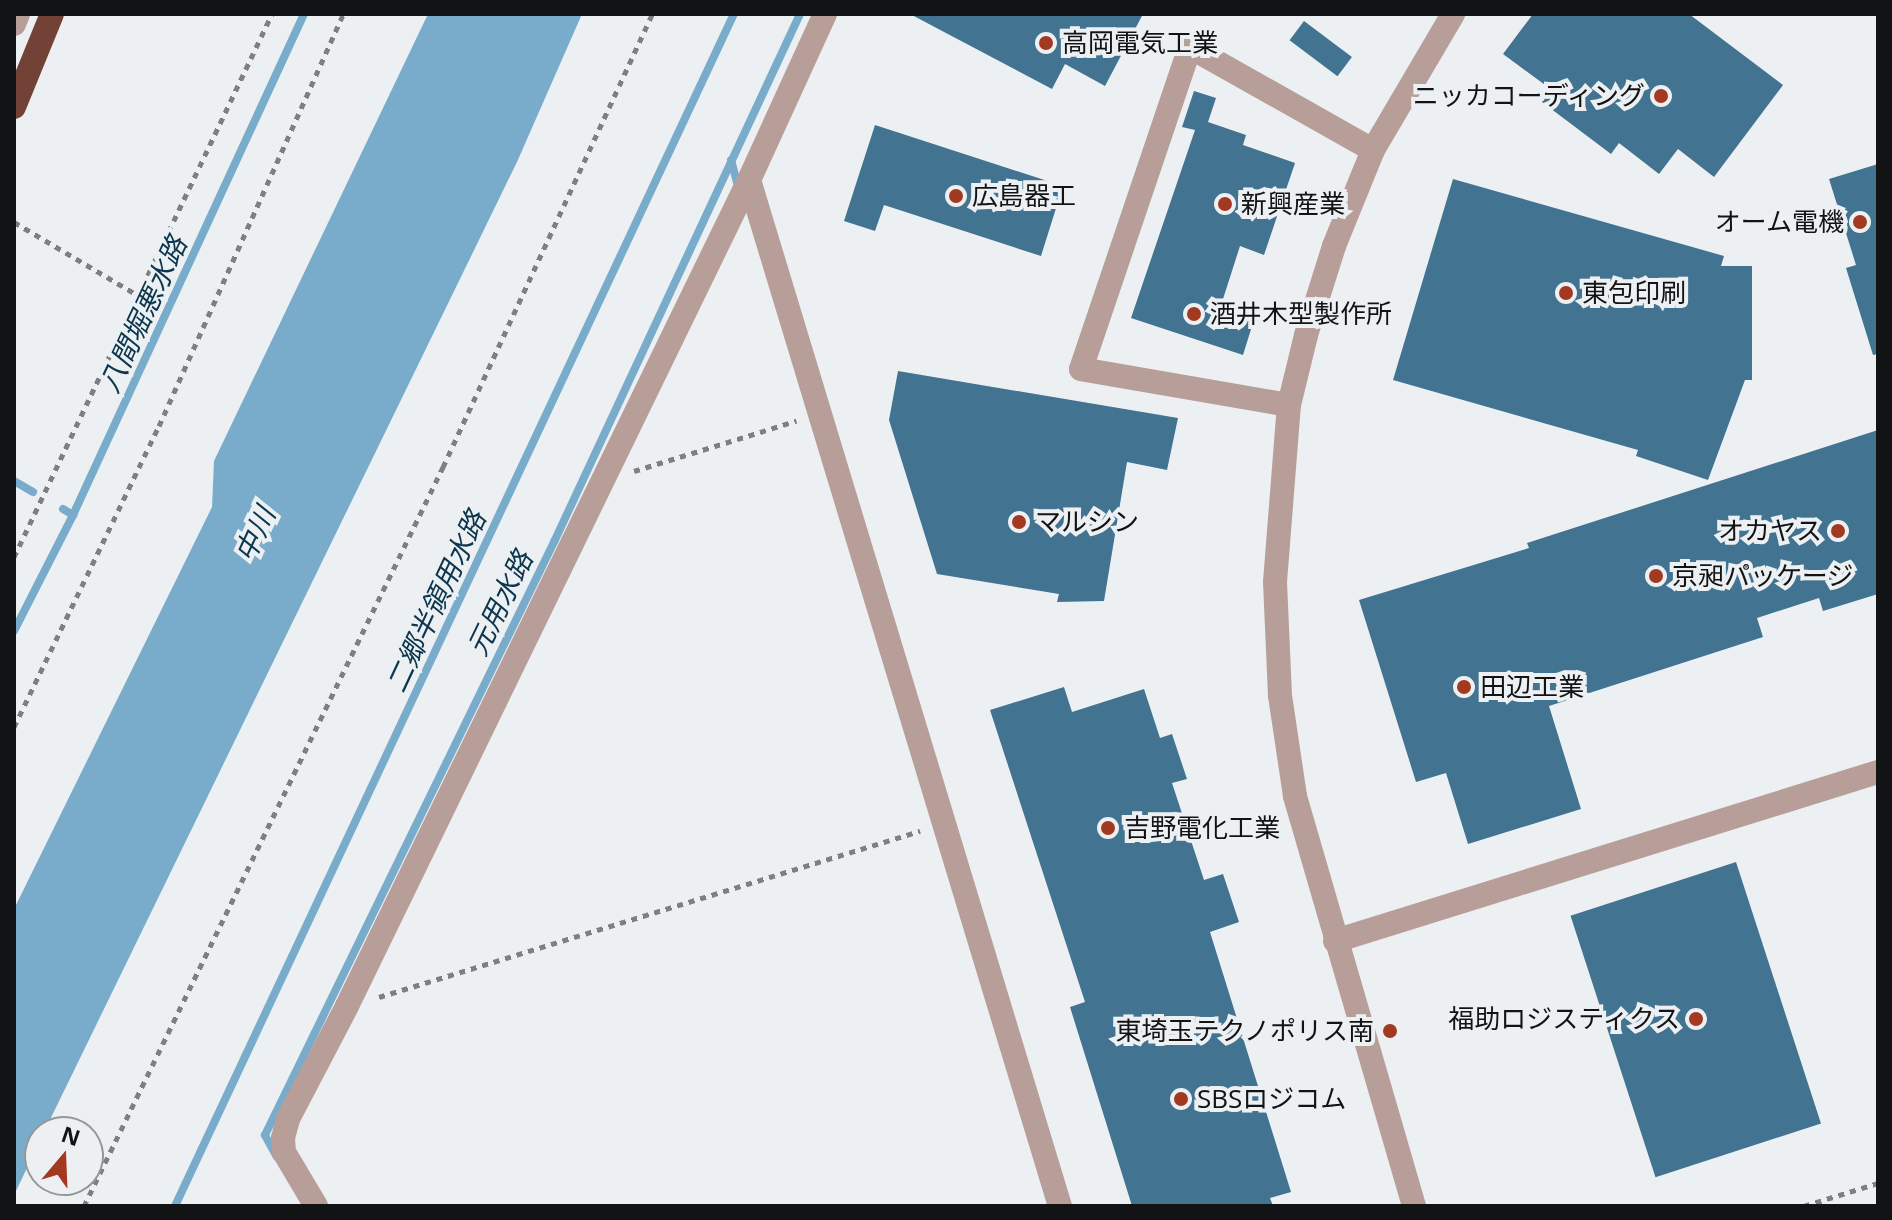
<!DOCTYPE html>
<meta charset="utf-8">
<style>
body{margin:0}
#map{position:relative;width:1892px;height:1220px;overflow:hidden;background:#edf0f3;font-family:"Open Sans","Noto Sans JP",sans-serif}
div>[style]{position:absolute}
.water>*{inset:0;background:#79abcb}
.stream>*{height:8px;margin:-4px;padding:0 4px;transform-origin:4px;border-radius:4px;background:#79abcb}
.building>*{inset:0;background:#427391;transform-origin:0 0}
.path>*{height:5px;margin-top:-2.5px;transform-origin:0;background:repeating-linear-gradient(90deg,#7d7f81 0 6px,transparent 0 12px)}
.minor>*{height:24px;margin:-12px;padding:0 12px;transform-origin:12px;border-radius:12px;background:#b89e98}
.highway>*{height:24px;margin:-12px;padding:0 12px;transform-origin:12px;border-radius:12px;background:#734236}
.dots>*{width:22px;height:22px;translate:-50% -50%;box-sizing:border-box;border:4px solid #edf0f3;border-radius:50%}
span{translate:-50% -50%;white-space:nowrap;text-align:center;line-height:1.15;-webkit-text-stroke:8px #edf0f3;paint-order:stroke}
.poi-label{font-size:26px;color:#121314}
.left{translate:0 -50%;text-align:left}
.right{translate:-100% -50%;text-align:right}
.water-label{font-size:28px;color:#0c364d;font-style:italic}
.frame{position:absolute;inset:0;border:16px solid #121314;pointer-events:none}
.north{position:absolute;left:24px;top:1116px;width:80px;height:80px;box-sizing:border-box;background:#edf0f3;border:2px solid #95989a;border-radius:50%;rotate:19deg;font-size:22px;font-weight:700;line-height:32px;text-align:center;color:#121314}
.north::after{content:'';display:block;margin:auto;width:28px;height:36px;background:#a23920;clip-path:polygon(50% 0,100% 100%,50% 72%,0 100%)}
</style>
<div id="map">
<div class="water">
<i style="clip-path:polygon(428px 14px,582px 14px,517px 162px,44px 1132px,40px 1132px,40px 1141px,14px 1195px,14px 909px,212px 507px,214px 461px)"></i>
</div>
<div class="stream">
<i style="left:731px;top:160px;width:30px;rotate:75deg"></i>
<i style="left:14px;top:481px;width:22px;rotate:30deg"></i>
<i style="left:63px;top:509px;width:12px;rotate:31deg"></i>
<i style="left:14px;top:631px;width:130px;rotate:-63deg"></i>
<i style="left:73px;top:515px;width:552px;rotate:-65.25deg"></i>
<i style="left:277px;top:1157px;width:25px;rotate:-119deg"></i>
<i style="left:265px;top:1135px;width:660px;rotate:-64.02deg"></i>
<i style="left:554px;top:542px;width:582px;rotate:-65.02deg"></i>
<i style="left:175px;top:1206px;width:1317px;rotate:-64.88deg"></i>
</div>
<div class="building">
<i style="clip-path:polygon(910px 14px,1143px 14px,1105px 86px,1065px 64px,1052px 89px)"></i>
<i style="clip-path:polygon(1533px 14px,1689px 14px,1783px 85px,1714px 177px,1678px 149px,1659px 174px,1619px 143px,1611px 154px,1542px 102px,1552px 90px,1503px 54px)"></i>
<i style="left:1304px;top:21px;width:60px;height:24px;rotate:37deg"></i>
<i style="clip-path:polygon(1194px 91px,1216px 98px,1208px 122px,1246px 135px,1243px 145px,1295px 163px,1264px 255px,1240px 246px,1223px 299px,1257px 310px,1243px 355px,1131px 318px,1195px 130px,1182px 127px)"></i>
<i style="clip-path:polygon(875px 125px,1063px 186px,1041px 256px,884px 205px,875px 231px,844px 221px)"></i>
<i style="clip-path:polygon(1878px 164px,1878px 354px,1873px 355px,1846px 268px,1856px 265px,1829px 179px)"></i>
<i style="clip-path:polygon(1453px 179px,1724px 256px,1721px 266px,1752px 266px,1752px 380px,1745px 380px,1708px 480px,1636px 456px,1638px 450px,1393px 380px)"></i>
<i style="clip-path:polygon(898px 371px,1178px 418px,1167px 470px,1127px 462px,1104px 601px,1057px 602px,1059px 594px,937px 574px,889px 420px)"></i>
<i style="clip-path:polygon(1878px 430px,1878px 594px,1823px 611px,1819px 598px,1757px 618px,1763px 637px,1549px 706px,1581px 809px,1468px 844px,1446px 773px,1416px 782px,1359px 600px,1529px 548px,1527px 543px)"></i>
<i style="clip-path:polygon(1064px 687px,1072px 712px,1144px 689px,1160px 738px,1172px 734px,1187px 779px,1172px 783px,1204px 880px,1223px 874px,1239px 922px,1210px 932px,1291px 1192px,1270px 1198px,1273px 1206px,1132px 1206px,1070px 1007px,1085px 1002px,990px 710px)"></i>
<i style="left:1736px;top:862px;width:275px;height:174px;rotate:72deg"></i>
</div>
<div class="path">
<i style="left:14px;top:222px;width:145px;rotate:30.6deg"></i>
<i style="left:634px;top:471px;width:170px;rotate:-17.2deg"></i>
<i style="left:14px;top:557px;width:601px;rotate:-64.59deg"></i>
<i style="left:14px;top:727px;width:334px;rotate:-64.3deg"></i>
<i style="left:159px;top:426px;width:451px;rotate:-65.9deg"></i>
<i style="left:379px;top:997px;width:566px;rotate:-17.06deg"></i>
<i style="left:84px;top:1206px;width:822px;rotate:-64.09deg"></i>
<i style="left:443px;top:467px;width:499px;rotate:-65.2deg"></i>
<i style="left:1804px;top:1206px;width:77px;rotate:-17.3deg"></i>
</div>
<div class="minor">
<i style="left:14px;top:24px;width:11px;rotate:-68deg"></i>
<i style="left:749px;top:180px;width:1072px;rotate:73.14deg"></i>
<i style="left:1289px;top:405px;width:211px;rotate:-170.2deg"></i>
<i style="left:1081px;top:369px;width:340px;rotate:-71.3deg"></i>
<i style="left:1190px;top:47px;width:210px;rotate:29.4deg"></i>
<i style="left:1335px;top:941px;width:569px;rotate:-17.29deg"></i>
<i style="left:316px;top:1206px;width:63px;rotate:-120.7deg"></i>
<i style="left:284px;top:1152px;width:14px;rotate:-94deg"></i>
<i style="left:283px;top:1138px;width:20px;rotate:-75deg"></i>
<i style="left:288px;top:1119px;width:127px;rotate:-62.4deg"></i>
<i style="left:347px;top:1006px;width:919px;rotate:-64.05deg"></i>
<i style="left:749px;top:180px;width:183px;rotate:-65.4deg"></i>
<i style="left:1414px;top:1206px;width:427px;rotate:-106.2deg"></i>
<i style="left:1295px;top:796px;width:101px;rotate:-98.5deg"></i>
<i style="left:1280px;top:696px;width:114px;rotate:-92.5deg"></i>
<i style="left:1275px;top:582px;width:178px;rotate:-85.5deg"></i>
<i style="left:1289px;top:405px;width:72px;rotate:-76.3deg"></i>
<i style="left:1306px;top:335px;width:93px;rotate:-72.5deg"></i>
<i style="left:1334px;top:246px;width:104px;rotate:-67.9deg"></i>
<i style="left:1373px;top:150px;width:158px;rotate:-59.5deg"></i>
</div>
<div class="highway">
<i style="left:14px;top:107px;width:100px;rotate:-67.8deg"></i>
</div>
<div class="dots">
<i style="left:1046px;top:43px;background:#a23920"></i>
<i style="left:1661px;top:96px;background:#a23920"></i>
<i style="left:956px;top:196px;background:#a23920"></i>
<i style="left:1225px;top:204px;background:#a23920"></i>
<i style="left:1860px;top:222px;background:#a23920"></i>
<i style="left:1566px;top:293px;background:#a23920"></i>
<i style="left:1194px;top:314px;background:#a23920"></i>
<i style="left:1019px;top:522px;background:#a23920"></i>
<i style="left:1838px;top:531px;background:#a23920"></i>
<i style="left:1656px;top:576px;background:#a23920"></i>
<i style="left:1464px;top:687px;background:#a23920"></i>
<i style="left:1108px;top:828px;background:#a23920"></i>
<i style="left:1696px;top:1019px;background:#a23920"></i>
<i style="left:1390px;top:1031px;background:#a23920"></i>
<i style="left:1181px;top:1099px;background:#a23920"></i>
</div>
<div class="poi-label">
<span class="left" style="left:1062px;top:43px">高岡電気工業</span>
<span class="right" style="left:1645px;top:96px">ニッカコーディング</span>
<span class="left" style="left:972px;top:196px">広島器工</span>
<span class="left" style="left:1241px;top:204px">新興産業</span>
<span class="right" style="left:1844px;top:222px">オーム電機</span>
<span class="left" style="left:1582px;top:293px">東包印刷</span>
<span class="left" style="left:1210px;top:314px">酒井木型製作所</span>
<span class="left" style="left:1035px;top:522px">マルシン</span>
<span class="right" style="left:1822px;top:531px">オカヤス</span>
<span class="left" style="left:1672px;top:576px">京昶パッケージ</span>
<span class="left" style="left:1480px;top:687px">田辺工業</span>
<span class="left" style="left:1124px;top:828px">吉野電化工業</span>
<span class="right" style="left:1680px;top:1019px">福助ロジスティクス</span>
<span class="right" style="left:1374px;top:1031px">東埼玉テクノポリス南</span>
<span class="left" style="left:1197px;top:1099px">SBSロジコム</span>
</div>
<div class="water-label">
<span style="left:142px;top:314px;rotate:-65deg">八間堀悪水路</span>
<span style="left:254px;top:534px;rotate:-65deg">中川</span>
<span style="left:435px;top:601px;rotate:-65deg">二郷半領用水路</span>
<span style="left:499px;top:603px;rotate:-64deg">元用水路</span>
</div>
<div class="frame"></div>
<div class="north">N</div>
</div>
